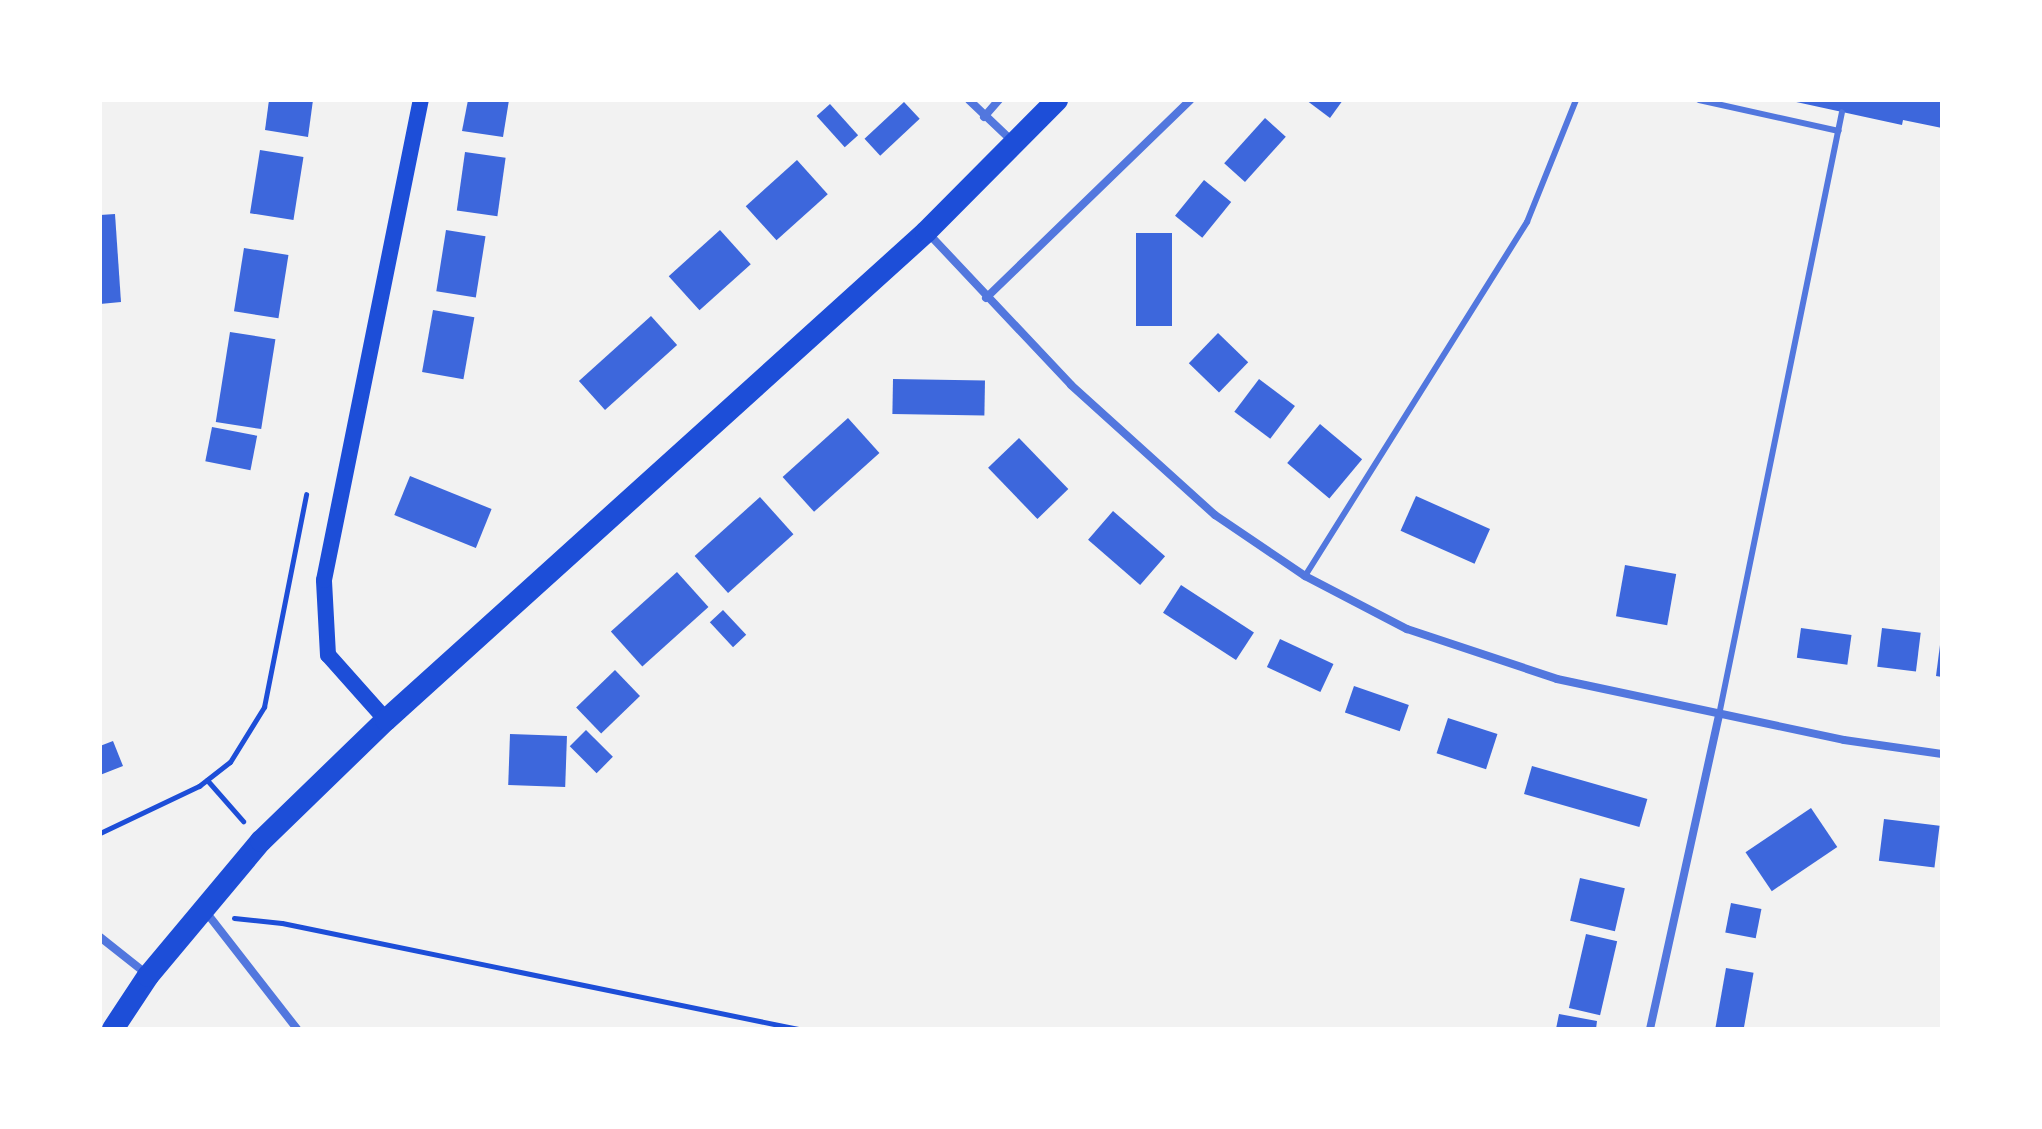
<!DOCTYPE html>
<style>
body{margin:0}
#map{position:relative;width:2042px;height:1129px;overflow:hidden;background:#f2f2f2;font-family:"Fira Sans Condensed",sans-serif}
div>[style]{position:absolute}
.building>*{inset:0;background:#3d67dc;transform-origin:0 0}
.path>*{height:5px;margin:-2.5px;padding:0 2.5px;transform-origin:2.5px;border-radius:2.5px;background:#1d4ed8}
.service>*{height:6px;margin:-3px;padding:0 3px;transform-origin:3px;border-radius:3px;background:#5277de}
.minor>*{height:8px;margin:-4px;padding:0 4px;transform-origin:4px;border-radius:4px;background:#5277de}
.secondary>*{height:16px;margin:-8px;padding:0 8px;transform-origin:8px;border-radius:8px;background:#1d4ed8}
.trunk>*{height:22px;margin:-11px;padding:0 11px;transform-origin:11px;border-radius:11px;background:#1d4ed8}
span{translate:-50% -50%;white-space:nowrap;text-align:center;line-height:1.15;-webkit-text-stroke:8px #fff;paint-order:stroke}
.frame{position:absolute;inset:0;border:102px solid #fff;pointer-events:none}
</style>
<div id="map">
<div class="building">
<i style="clip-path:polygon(269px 100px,313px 100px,308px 137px,265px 130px)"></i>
<i style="clip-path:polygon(468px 100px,509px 100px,503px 137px,462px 131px)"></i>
<i style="clip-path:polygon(1306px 100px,1343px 100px,1330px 118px)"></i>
<i style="clip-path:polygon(1787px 100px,1942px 100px,1942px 128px,1903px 120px,1902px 125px)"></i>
<i style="left:904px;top:102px;width:23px;height:54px;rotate:47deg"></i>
<i style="left:830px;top:104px;width:42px;height:18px;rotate:48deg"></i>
<i style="left:1265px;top:118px;width:28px;height:61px;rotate:42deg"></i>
<i style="left:260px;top:150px;width:44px;height:64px;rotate:9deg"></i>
<i style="left:465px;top:152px;width:41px;height:59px;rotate:8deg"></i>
<i style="left:797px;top:160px;width:46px;height:69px;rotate:48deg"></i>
<i style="left:1204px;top:180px;width:35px;height:46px;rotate:39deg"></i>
<i style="clip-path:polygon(115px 214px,121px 302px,100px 304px,100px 215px)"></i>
<i style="left:446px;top:230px;width:40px;height:62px;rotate:9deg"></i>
<i style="left:720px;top:230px;width:46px;height:69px;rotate:48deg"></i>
<i style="left:1136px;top:233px;width:36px;height:93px"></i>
<i style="left:244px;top:248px;width:45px;height:64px;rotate:9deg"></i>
<i style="left:433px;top:310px;width:42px;height:63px;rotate:10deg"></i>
<i style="left:651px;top:316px;width:39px;height:97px;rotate:48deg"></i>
<i style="left:230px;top:332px;width:46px;height:91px;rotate:9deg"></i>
<i style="left:1218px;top:333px;width:42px;height:42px;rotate:44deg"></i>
<i style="left:893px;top:379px;width:92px;height:35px;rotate:1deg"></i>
<i style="left:1259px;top:379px;width:45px;height:41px;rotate:37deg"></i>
<i style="left:848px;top:418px;width:47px;height:88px;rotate:48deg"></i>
<i style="left:1320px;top:424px;width:55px;height:51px;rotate:40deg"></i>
<i style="left:212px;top:427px;width:46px;height:35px;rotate:11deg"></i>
<i style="left:1019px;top:438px;width:71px;height:43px;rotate:46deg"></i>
<i style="left:410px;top:476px;width:88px;height:42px;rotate:22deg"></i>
<i style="left:1416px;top:496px;width:81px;height:38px;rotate:24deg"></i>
<i style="left:760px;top:497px;width:50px;height:88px;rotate:48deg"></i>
<i style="left:1113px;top:511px;width:69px;height:38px;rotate:41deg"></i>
<i style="left:1625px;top:565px;width:52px;height:52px;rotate:10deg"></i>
<i style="left:677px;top:572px;width:47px;height:89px;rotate:48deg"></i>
<i style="left:1181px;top:585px;width:87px;height:33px;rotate:33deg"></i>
<i style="left:723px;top:610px;width:34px;height:18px;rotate:47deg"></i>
<i style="left:1801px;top:628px;width:51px;height:30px;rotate:8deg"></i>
<i style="left:1882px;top:628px;width:39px;height:39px;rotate:7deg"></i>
<i style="left:1280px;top:639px;width:59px;height:31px;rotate:25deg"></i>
<i style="clip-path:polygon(1940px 645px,1942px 645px,1942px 677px,1936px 676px)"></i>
<i style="left:615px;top:670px;width:36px;height:54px;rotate:46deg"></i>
<i style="left:1354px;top:686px;width:58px;height:28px;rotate:19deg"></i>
<i style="left:1448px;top:718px;width:52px;height:37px;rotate:18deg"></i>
<i style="left:586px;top:730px;width:38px;height:23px;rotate:45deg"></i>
<i style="left:510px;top:734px;width:57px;height:51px;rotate:2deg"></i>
<i style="clip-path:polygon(113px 741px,123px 766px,100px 775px,100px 746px)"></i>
<i style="left:1532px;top:766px;width:120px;height:29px;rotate:16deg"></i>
<i style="left:1811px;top:808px;width:47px;height:79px;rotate:56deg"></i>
<i style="left:1884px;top:819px;width:56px;height:42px;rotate:7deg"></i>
<i style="left:1580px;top:878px;width:46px;height:44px;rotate:13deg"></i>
<i style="left:1731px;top:903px;width:31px;height:30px;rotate:11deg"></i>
<i style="left:1586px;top:934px;width:32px;height:76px;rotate:13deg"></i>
<i style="left:1726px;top:968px;width:28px;height:62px;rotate:10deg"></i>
<i style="clip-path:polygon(1559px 1014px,1597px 1021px,1596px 1029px,1556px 1029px)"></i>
</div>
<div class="path">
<i style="left:207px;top:780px;width:55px;rotate:48.7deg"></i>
<i style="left:100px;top:833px;width:110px;rotate:-25.4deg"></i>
<i style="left:199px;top:786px;width:39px;rotate:-38deg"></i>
<i style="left:230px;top:762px;width:65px;rotate:-58.3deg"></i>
<i style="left:264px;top:707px;width:217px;rotate:-78.8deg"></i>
<i style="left:234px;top:918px;width:48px;rotate:5.9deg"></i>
<i style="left:282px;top:923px;width:527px;rotate:11.61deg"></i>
</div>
<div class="service">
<i style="left:1699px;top:100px;width:143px;rotate:12.5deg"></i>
<i style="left:1305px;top:576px;width:418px;rotate:-57.9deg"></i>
<i style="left:1527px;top:222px;width:131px;rotate:-68.1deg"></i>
<i style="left:1719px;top:715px;width:615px;rotate:-78.47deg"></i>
</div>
<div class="minor">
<i style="left:969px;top:100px;width:59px;rotate:43.6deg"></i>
<i style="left:984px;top:117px;width:23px;rotate:-49deg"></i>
<i style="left:927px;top:232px;width:210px;rotate:46.7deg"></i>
<i style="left:1071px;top:385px;width:194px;rotate:42.1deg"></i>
<i style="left:1215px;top:515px;width:109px;rotate:34.1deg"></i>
<i style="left:1305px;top:576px;width:115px;rotate:27.5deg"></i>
<i style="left:1407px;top:629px;width:158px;rotate:18.4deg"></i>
<i style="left:1557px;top:679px;width:293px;rotate:12deg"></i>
<i style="left:1844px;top:740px;width:99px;rotate:8.1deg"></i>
<i style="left:986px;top:298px;width:284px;rotate:-44.1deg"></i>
<i style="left:206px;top:912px;width:148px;rotate:52.1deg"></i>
<i style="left:100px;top:937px;width:61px;rotate:38.4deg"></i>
<i style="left:1650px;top:1029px;width:321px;rotate:-77.6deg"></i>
</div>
<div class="secondary">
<i style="left:386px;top:720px;width:87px;rotate:-131.7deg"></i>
<i style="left:328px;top:655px;width:75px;rotate:-93.1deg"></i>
<i style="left:324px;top:580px;width:490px;rotate:-78.6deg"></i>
</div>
<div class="trunk">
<i style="left:113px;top:1029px;width:64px;rotate:-56.6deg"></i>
<i style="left:148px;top:976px;width:176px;rotate:-50.1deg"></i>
<i style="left:261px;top:841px;width:174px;rotate:-44.1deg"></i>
<i style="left:386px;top:720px;width:728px;rotate:-42.1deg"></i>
<i style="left:926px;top:232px;width:186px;rotate:-45.2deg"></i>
</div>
<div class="frame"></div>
</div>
